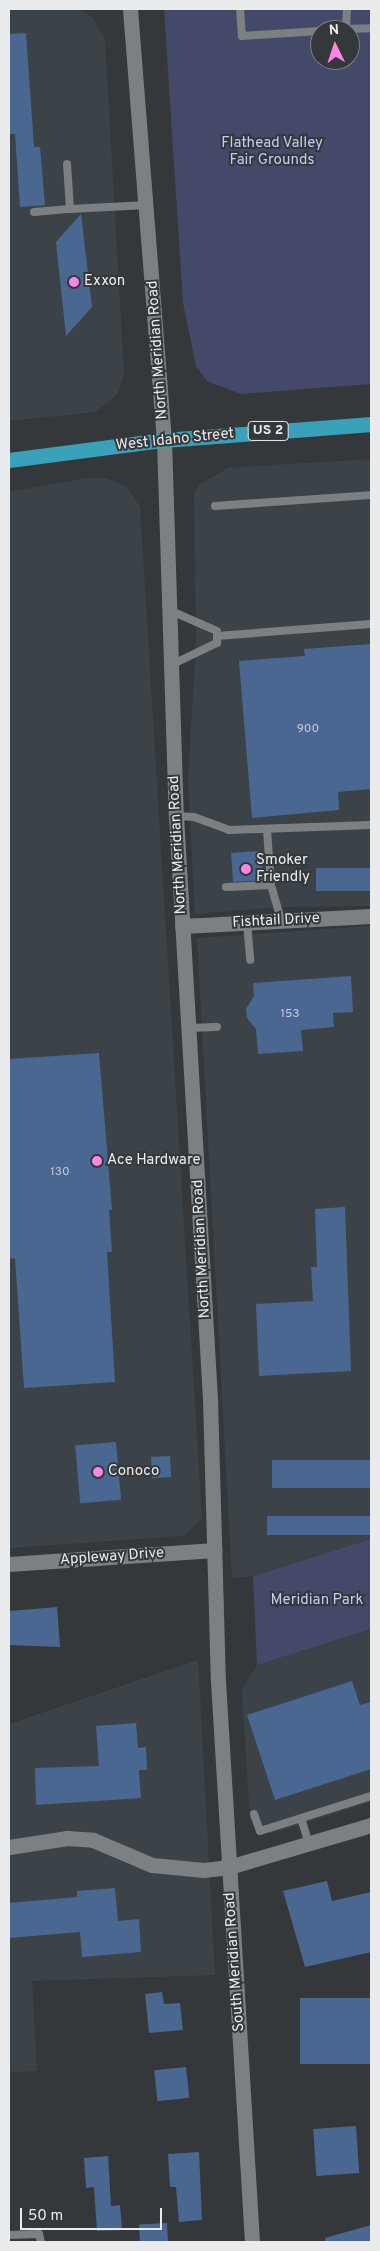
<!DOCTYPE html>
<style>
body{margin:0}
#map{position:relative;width:380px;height:2251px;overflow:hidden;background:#35383a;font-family:Overpass,sans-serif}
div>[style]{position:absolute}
.built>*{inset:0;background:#3b4349}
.green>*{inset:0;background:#444869}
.building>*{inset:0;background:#4a6792;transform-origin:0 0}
.service>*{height:8px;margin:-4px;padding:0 4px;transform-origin:4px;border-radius:4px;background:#7c8083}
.minor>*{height:15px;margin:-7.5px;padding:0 7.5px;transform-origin:7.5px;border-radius:7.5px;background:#7c8083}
.tertiary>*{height:15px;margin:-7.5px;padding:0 7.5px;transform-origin:7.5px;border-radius:7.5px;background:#7c8083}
.secondary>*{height:15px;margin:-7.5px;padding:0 7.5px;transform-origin:7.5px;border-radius:7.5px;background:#7c8083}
.trunk>*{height:15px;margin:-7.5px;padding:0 7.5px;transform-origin:7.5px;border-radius:7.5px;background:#3aa1bb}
.dots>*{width:14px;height:14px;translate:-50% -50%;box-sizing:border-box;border:2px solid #35383a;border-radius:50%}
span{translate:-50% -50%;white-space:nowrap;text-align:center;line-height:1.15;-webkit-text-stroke:4px #35383a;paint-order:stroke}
.number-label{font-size:12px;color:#c1cad6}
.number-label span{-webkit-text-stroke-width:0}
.shield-label span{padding:1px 4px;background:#35383a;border:1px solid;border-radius:4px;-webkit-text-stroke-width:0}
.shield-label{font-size:14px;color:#e9ebed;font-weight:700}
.park-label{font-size:15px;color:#c3cbf8}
.poi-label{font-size:15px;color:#e9ebed}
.left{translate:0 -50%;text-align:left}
.street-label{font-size:15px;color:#e9ebed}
.frame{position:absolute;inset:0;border:10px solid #e9ebed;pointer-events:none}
.north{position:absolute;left:310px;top:20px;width:50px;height:50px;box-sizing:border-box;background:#35383a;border:1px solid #7d8082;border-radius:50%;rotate:356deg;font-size:14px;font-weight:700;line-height:20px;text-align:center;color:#e9ebed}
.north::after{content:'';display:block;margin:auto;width:18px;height:22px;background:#fc86e3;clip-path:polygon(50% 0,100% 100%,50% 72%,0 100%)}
.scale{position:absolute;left:20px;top:2208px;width:142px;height:22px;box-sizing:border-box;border:2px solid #e9ebed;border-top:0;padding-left:6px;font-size:15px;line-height:18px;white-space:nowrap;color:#e9ebed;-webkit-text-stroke:4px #35383a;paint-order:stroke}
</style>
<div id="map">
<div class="built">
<i style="clip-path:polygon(9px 9px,78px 9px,93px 18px,105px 40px,124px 374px,118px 393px,96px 412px,9px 421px)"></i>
<i style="clip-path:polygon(371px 459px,371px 906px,282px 907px,195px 914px,188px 781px,196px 643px,194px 495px,198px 485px,228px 468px)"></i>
<i style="clip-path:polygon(87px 478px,107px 478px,127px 487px,140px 507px,202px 1519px,183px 1536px,9px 1548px,9px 492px)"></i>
<i style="clip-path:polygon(371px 926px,371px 1539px,253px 1576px,232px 1578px,197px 938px)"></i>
<i style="clip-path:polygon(371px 1629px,371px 1802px,269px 1834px,250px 1820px,242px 1689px,257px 1665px)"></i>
<i style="clip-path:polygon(198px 1660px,215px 1975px,32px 1981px,37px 2071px,9px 2072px,9px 1724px)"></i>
</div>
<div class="green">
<i style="clip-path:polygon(evenodd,164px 9px,371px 9px,371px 384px,241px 394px,207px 381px,196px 366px,183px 303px,164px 9px,320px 30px,350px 30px,350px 60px,320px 60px,320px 30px)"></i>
<i style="clip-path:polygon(371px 1539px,371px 1629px,257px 1665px,253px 1576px)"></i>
</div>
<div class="building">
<i style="clip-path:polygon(26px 33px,34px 147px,40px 147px,45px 205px,20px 207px,15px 134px,9px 134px,9px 34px)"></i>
<i style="clip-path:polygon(81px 214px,92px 307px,66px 336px,56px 242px)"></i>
<i style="clip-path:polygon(371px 644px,371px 789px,338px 792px,339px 810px,252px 818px,239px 661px,305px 656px,304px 649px)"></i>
<i style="left:261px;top:851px;width:29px;height:30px;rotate:86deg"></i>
<i style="left:371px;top:868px;width:23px;height:55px;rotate:90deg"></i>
<i style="clip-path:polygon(351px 976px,353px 1012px,333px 1013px,334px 1027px,301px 1030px,303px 1051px,258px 1054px,256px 1029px,247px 1018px,246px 1009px,254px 996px,253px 983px)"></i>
<i style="clip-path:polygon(99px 1053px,112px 1210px,109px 1210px,112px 1252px,107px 1252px,115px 1382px,24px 1388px,15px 1258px,9px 1259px,9px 1059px)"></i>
<i style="clip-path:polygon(345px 1207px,351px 1371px,259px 1376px,256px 1304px,313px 1301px,311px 1267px,317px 1267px,315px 1209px)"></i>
<i style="left:116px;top:1442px;width:58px;height:41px;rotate:85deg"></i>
<i style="left:170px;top:1456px;width:21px;height:19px;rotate:87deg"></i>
<i style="left:371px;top:1460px;width:28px;height:99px;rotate:90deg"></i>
<i style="left:371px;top:1516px;width:19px;height:104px;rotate:90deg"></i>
<i style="clip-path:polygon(57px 1607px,60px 1647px,9px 1645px,9px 1611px)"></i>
<i style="clip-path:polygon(352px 1681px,360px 1705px,371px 1702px,371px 1769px,275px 1800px,247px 1715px)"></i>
<i style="clip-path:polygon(136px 1723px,138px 1748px,146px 1747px,147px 1770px,139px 1770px,141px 1798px,36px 1805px,35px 1768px,99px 1766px,96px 1726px)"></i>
<i style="clip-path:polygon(327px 1881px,332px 1901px,371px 1892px,371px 1952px,305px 1967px,283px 1891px)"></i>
<i style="clip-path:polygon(115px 1888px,118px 1921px,139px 1919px,141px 1952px,82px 1957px,80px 1932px,9px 1938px,9px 1903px,77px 1897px,77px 1891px)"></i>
<i style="clip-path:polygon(162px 1992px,164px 2004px,180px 2003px,183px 2030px,149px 2033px,145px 1994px)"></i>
<i style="left:371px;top:1998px;width:66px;height:71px;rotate:90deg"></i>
<i style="left:186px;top:2067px;width:31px;height:32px;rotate:84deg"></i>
<i style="left:356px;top:2126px;width:47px;height:43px;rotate:86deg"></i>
<i style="clip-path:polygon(199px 2152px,202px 2220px,179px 2222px,176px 2187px,170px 2187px,168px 2154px)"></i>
<i style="clip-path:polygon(108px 2156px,111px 2206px,120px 2205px,122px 2230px,97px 2231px,94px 2187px,86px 2188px,84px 2158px)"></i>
<i style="left:167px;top:2223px;width:19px;height:28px;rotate:87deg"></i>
<i style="clip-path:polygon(371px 2225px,371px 2242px,325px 2242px,325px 2238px)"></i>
</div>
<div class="service">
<i style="left:240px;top:9px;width:27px;rotate:86deg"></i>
<i style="left:242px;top:36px;width:78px;rotate:-3.7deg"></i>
<i style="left:347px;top:9px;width:20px;rotate:93deg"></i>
<i style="left:346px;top:29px;width:25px;rotate:-2deg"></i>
<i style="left:331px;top:30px;width:15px;rotate:-4deg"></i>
<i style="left:70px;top:209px;width:78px;rotate:-2.9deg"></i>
<i style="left:34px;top:212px;width:36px;rotate:-5deg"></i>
<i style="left:70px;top:209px;width:45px;rotate:-93.8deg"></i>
<i style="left:215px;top:506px;width:156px;rotate:-4deg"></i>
<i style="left:169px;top:610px;width:52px;rotate:23.6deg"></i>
<i style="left:171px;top:665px;width:51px;rotate:-25.6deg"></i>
<i style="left:217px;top:643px;width:7px;rotate:-90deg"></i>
<i style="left:217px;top:636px;width:154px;rotate:-4.5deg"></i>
<i style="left:176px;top:816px;width:18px;rotate:3deg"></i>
<i style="left:194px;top:817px;width:37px;rotate:20deg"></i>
<i style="left:229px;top:830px;width:142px;rotate:-2deg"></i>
<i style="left:267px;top:830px;width:55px;rotate:85.8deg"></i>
<i style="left:271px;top:885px;width:37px;rotate:74deg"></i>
<i style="left:226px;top:887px;width:45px;rotate:-2.5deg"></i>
<i style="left:247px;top:923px;width:37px;rotate:85deg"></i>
<i style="left:188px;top:1028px;width:29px;rotate:-2deg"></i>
<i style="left:254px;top:1814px;width:18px;rotate:71deg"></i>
<i style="left:260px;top:1831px;width:116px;rotate:-17.5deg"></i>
<i style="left:301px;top:1818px;width:28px;rotate:73deg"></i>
<i style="left:9px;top:2235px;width:30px;rotate:-2deg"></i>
<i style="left:39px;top:2234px;width:8px;rotate:76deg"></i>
</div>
<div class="minor">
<i style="left:182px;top:926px;width:189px;rotate:-3deg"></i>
<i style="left:9px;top:1564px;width:206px;rotate:-3.9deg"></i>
<i style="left:9px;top:1847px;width:59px;rotate:-8.8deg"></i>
<i style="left:67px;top:1838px;width:26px;rotate:4deg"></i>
<i style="left:93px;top:1840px;width:64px;rotate:23deg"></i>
<i style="left:152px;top:1865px;width:52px;rotate:5.5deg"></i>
<i style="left:204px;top:1870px;width:25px;rotate:-7deg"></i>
</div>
<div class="tertiary">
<i style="left:164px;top:440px;width:376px;rotate:88.2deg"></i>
<i style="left:176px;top:816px;width:583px;rotate:86.66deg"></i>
<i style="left:210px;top:1398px;width:283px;rotate:88.4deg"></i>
<i style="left:218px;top:1681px;width:562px;rotate:86.53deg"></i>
<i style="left:229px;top:1867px;width:148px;rotate:-16.5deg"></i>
</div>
<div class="secondary">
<i style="left:130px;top:9px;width:432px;rotate:85.5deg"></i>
</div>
<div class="trunk">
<i style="left:9px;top:460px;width:156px;rotate:-7.4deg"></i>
<i style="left:164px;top:440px;width:208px;rotate:-4.4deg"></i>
</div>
<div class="dots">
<i style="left:74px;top:282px;background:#fc86e3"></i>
<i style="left:246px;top:869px;background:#fc86e3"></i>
<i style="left:97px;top:1161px;background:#fc86e3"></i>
<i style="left:98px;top:1472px;background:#fc86e3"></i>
</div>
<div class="number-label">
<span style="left:308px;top:730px">900</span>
<span style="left:290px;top:1015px">153</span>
<span style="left:60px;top:1173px">130</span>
</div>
<div class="shield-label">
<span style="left:268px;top:431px">US 2</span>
</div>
<div class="park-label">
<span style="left:272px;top:152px">Flathead Valley<br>Fair Grounds</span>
<span style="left:317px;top:1601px">Meridian Park</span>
</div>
<div class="poi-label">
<span class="left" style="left:84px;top:282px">Exxon</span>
<span class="left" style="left:256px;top:869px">Smoker<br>Friendly</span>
<span class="left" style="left:107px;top:1161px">Ace Hardware</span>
<span class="left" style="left:108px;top:1472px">Conoco</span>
</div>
<div class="street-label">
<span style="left:158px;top:350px;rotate:-94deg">North Meridian Road</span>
<span style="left:175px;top:440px;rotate:-6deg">West Idaho Street</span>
<span style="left:178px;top:845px;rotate:-93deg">North Meridian Road</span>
<span style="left:276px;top:921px;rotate:-3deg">Fishtail Drive</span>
<span style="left:202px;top:1249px;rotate:-93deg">North Meridian Road</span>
<span style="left:112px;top:1557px;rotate:-4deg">Appleway Drive</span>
<span style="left:235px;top:1962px;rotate:-94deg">South Meridian Road</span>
</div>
<div class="frame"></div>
<div class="north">N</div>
<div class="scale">50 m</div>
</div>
